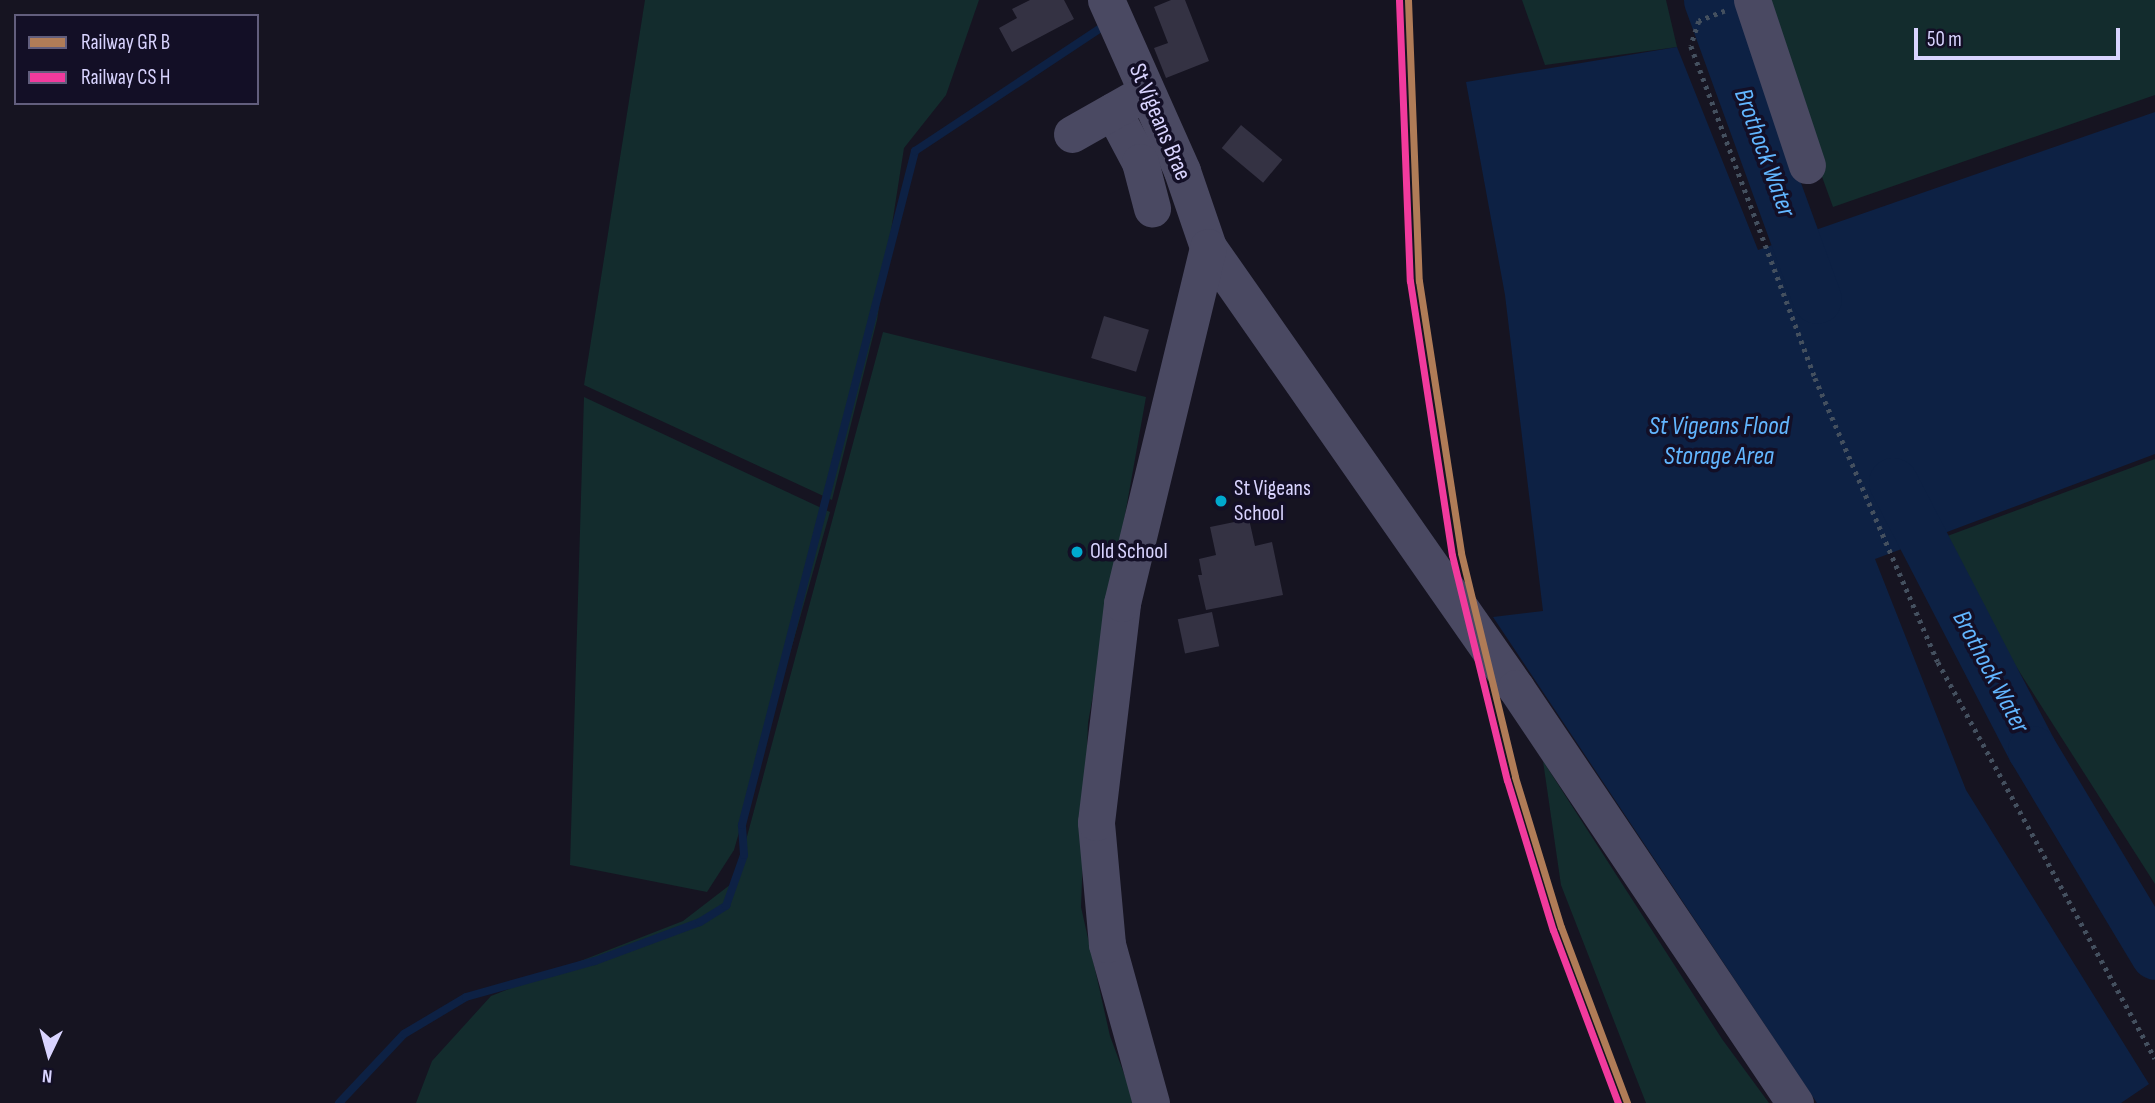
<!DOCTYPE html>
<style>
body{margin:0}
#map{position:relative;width:2155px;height:1103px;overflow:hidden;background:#161421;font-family:"Sofia Sans Condensed",sans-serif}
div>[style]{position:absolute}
.green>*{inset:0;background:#132c2d}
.water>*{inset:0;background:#0d2144}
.stream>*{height:8px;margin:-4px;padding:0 4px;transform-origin:4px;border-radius:4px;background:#0d2144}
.river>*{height:49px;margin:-24.5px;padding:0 24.5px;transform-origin:24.5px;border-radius:24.5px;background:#0d2144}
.building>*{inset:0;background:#343243;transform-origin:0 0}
.path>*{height:4.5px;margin-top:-2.25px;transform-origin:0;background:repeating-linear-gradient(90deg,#44505f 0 3.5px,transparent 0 8.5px)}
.minor>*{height:37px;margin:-18.5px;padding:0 18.5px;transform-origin:18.5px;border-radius:18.5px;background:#4a4962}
.rail-1>*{height:7px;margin:-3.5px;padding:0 3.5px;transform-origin:3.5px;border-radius:3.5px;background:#b07c57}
.rail-2>*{height:7px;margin:-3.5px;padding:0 3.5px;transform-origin:3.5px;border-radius:3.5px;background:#f13a9d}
.dots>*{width:19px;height:19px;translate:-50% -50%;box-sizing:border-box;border:4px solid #130f26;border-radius:50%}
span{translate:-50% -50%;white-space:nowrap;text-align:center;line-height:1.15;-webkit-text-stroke:7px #130f26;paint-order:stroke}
.bus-label{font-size:22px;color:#d9d4ff}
.left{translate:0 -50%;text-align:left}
.street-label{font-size:24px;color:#d9d4ff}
.water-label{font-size:26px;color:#62b6ff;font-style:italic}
.legend{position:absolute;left:14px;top:14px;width:245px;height:91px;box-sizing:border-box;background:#130f26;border:2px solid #625e7d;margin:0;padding:9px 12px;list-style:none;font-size:21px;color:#d9d4ff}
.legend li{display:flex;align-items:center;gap:14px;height:35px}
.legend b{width:35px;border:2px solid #625e7d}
.north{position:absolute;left:14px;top:1019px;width:70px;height:70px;-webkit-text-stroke:5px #130f26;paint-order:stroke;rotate:185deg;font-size:19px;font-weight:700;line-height:28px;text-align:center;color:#d9d4ff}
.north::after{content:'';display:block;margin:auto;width:24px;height:32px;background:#d9d4ff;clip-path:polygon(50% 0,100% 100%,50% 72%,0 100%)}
.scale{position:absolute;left:1914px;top:28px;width:206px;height:32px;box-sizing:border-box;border:4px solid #d9d4ff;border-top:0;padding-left:9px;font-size:21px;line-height:24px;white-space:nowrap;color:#d9d4ff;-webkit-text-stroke:5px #130f26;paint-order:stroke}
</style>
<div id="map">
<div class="green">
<i style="clip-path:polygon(645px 0,979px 0,946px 95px,904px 148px,877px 320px,832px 500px,584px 385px)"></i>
<i style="clip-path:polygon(1522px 0,1666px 0,1677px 47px,1545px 65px)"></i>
<i style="clip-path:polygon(1758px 0,2155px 0,2155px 95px,1833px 207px)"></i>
<i style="clip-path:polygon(883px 332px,1146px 397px,1088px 723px,1081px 907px,1110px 1036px,1135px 1103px,416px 1103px,432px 1061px,491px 996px,683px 921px,735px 881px)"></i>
<i style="clip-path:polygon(584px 397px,830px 512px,734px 850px,707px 892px,570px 865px)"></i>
<i style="clip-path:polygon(2155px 459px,2155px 884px,1980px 610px,1942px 538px)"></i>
<i style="clip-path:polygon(1543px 761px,1722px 1039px,1769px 1103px,1646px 1103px,1561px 885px)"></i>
</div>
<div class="water">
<i style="clip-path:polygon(1677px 47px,1758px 250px,2155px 112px,2155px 454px,1875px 559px,1966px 790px,2149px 1084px,2121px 1103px,1817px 1103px,1493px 617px,1543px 611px,1505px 295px,1466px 82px)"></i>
</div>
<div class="stream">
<i style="left:339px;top:1103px;width:95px;rotate:-46.7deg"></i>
<i style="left:404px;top:1034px;width:72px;rotate:-30.8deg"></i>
<i style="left:466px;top:997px;width:134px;rotate:-15.6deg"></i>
<i style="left:595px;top:961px;width:112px;rotate:-20.4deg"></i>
<i style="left:700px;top:922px;width:31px;rotate:-32deg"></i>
<i style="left:726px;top:906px;width:54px;rotate:-70.6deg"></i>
<i style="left:744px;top:855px;width:30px;rotate:-94deg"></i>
<i style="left:742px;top:825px;width:696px;rotate:-75.6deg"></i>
<i style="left:915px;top:151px;width:227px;rotate:-33.5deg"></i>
</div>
<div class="river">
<i style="left:1708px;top:0;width:318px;rotate:70deg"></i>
<i style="left:1893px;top:482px;width:302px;rotate:62.6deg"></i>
<i style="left:2032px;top:750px;width:239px;rotate:59deg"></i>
</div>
<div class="building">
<i style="clip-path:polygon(1030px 0,1064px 0,1074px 19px,1012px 52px,999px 28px,1017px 18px,1012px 9px)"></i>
<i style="clip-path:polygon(1171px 0,1185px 0,1209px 61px,1166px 78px,1154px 48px,1168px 43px,1154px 7px)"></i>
<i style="left:1241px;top:125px;width:54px;height:30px;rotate:40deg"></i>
<i style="left:1104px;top:316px;width:47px;height:44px;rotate:17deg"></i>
<i style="clip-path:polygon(1249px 519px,1255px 546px,1272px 542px,1283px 595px,1206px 610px,1198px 575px,1202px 575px,1199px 559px,1216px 555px,1210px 527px)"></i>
<i style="left:1212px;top:612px;width:35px;height:35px;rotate:78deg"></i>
</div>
<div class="path">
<i style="left:1725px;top:11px;width:28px;rotate:159deg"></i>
<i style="left:1699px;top:21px;width:26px;rotate:108deg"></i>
<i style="left:1691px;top:46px;width:354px;rotate:69.5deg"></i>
<i style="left:1815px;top:378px;width:309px;rotate:66.6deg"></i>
<i style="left:1938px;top:662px;width:452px;rotate:61.3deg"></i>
</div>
<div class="minor">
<i style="left:1106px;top:0;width:187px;rotate:66deg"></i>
<i style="left:1182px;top:171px;width:80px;rotate:71.1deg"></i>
<i style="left:1208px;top:247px;width:538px;rotate:55.07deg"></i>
<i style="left:1516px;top:688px;width:500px;rotate:56.09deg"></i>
<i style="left:1752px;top:0;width:174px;rotate:71.6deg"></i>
<i style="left:1113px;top:111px;width:58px;rotate:62.1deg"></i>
<i style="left:1140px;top:162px;width:48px;rotate:75.4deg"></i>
<i style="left:1072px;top:134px;width:69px;rotate:-29.5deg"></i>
<i style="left:1151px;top:1103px;width:165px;rotate:-105.5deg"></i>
<i style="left:1107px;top:944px;width:122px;rotate:-95.2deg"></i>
<i style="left:1096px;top:822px;width:221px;rotate:-83.2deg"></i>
<i style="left:1122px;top:603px;width:366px;rotate:-76.4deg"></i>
</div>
<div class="rail-1">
<i style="left:1408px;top:0;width:281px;rotate:87.8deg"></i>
<i style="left:1419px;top:281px;width:275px;rotate:81.2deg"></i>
<i style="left:1461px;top:553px;width:230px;rotate:76.4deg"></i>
<i style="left:1515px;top:777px;width:157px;rotate:73deg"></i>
<i style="left:1561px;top:927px;width:188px;rotate:69.4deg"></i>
</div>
<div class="rail-2">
<i style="left:1399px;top:0;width:281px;rotate:87.8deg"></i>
<i style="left:1410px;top:281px;width:277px;rotate:81.3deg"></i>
<i style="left:1452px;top:555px;width:232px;rotate:76.3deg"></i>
<i style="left:1507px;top:780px;width:157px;rotate:73deg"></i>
<i style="left:1553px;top:930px;width:185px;rotate:69.4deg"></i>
</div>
<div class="dots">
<i style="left:1221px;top:501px;background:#00a9ce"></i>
<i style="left:1077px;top:552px;background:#00a9ce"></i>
</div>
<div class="bus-label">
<span class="left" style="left:1234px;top:501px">St Vigeans<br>School</span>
<span class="left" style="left:1090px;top:552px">Old School</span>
</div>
<div class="street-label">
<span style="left:1160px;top:122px;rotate:67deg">St Vigeans Brae</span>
</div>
<div class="water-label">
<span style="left:1764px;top:153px;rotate:70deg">Brothock Water</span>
<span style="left:1719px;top:442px">St Vigeans Flood<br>Storage Area</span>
<span style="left:1990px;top:672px;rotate:62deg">Brothock Water</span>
</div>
<ul class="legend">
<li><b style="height:9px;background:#b07c57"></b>Railway GR B</li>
<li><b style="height:9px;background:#f13a9d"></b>Railway CS H</li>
</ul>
<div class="north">N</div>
<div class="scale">50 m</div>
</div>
